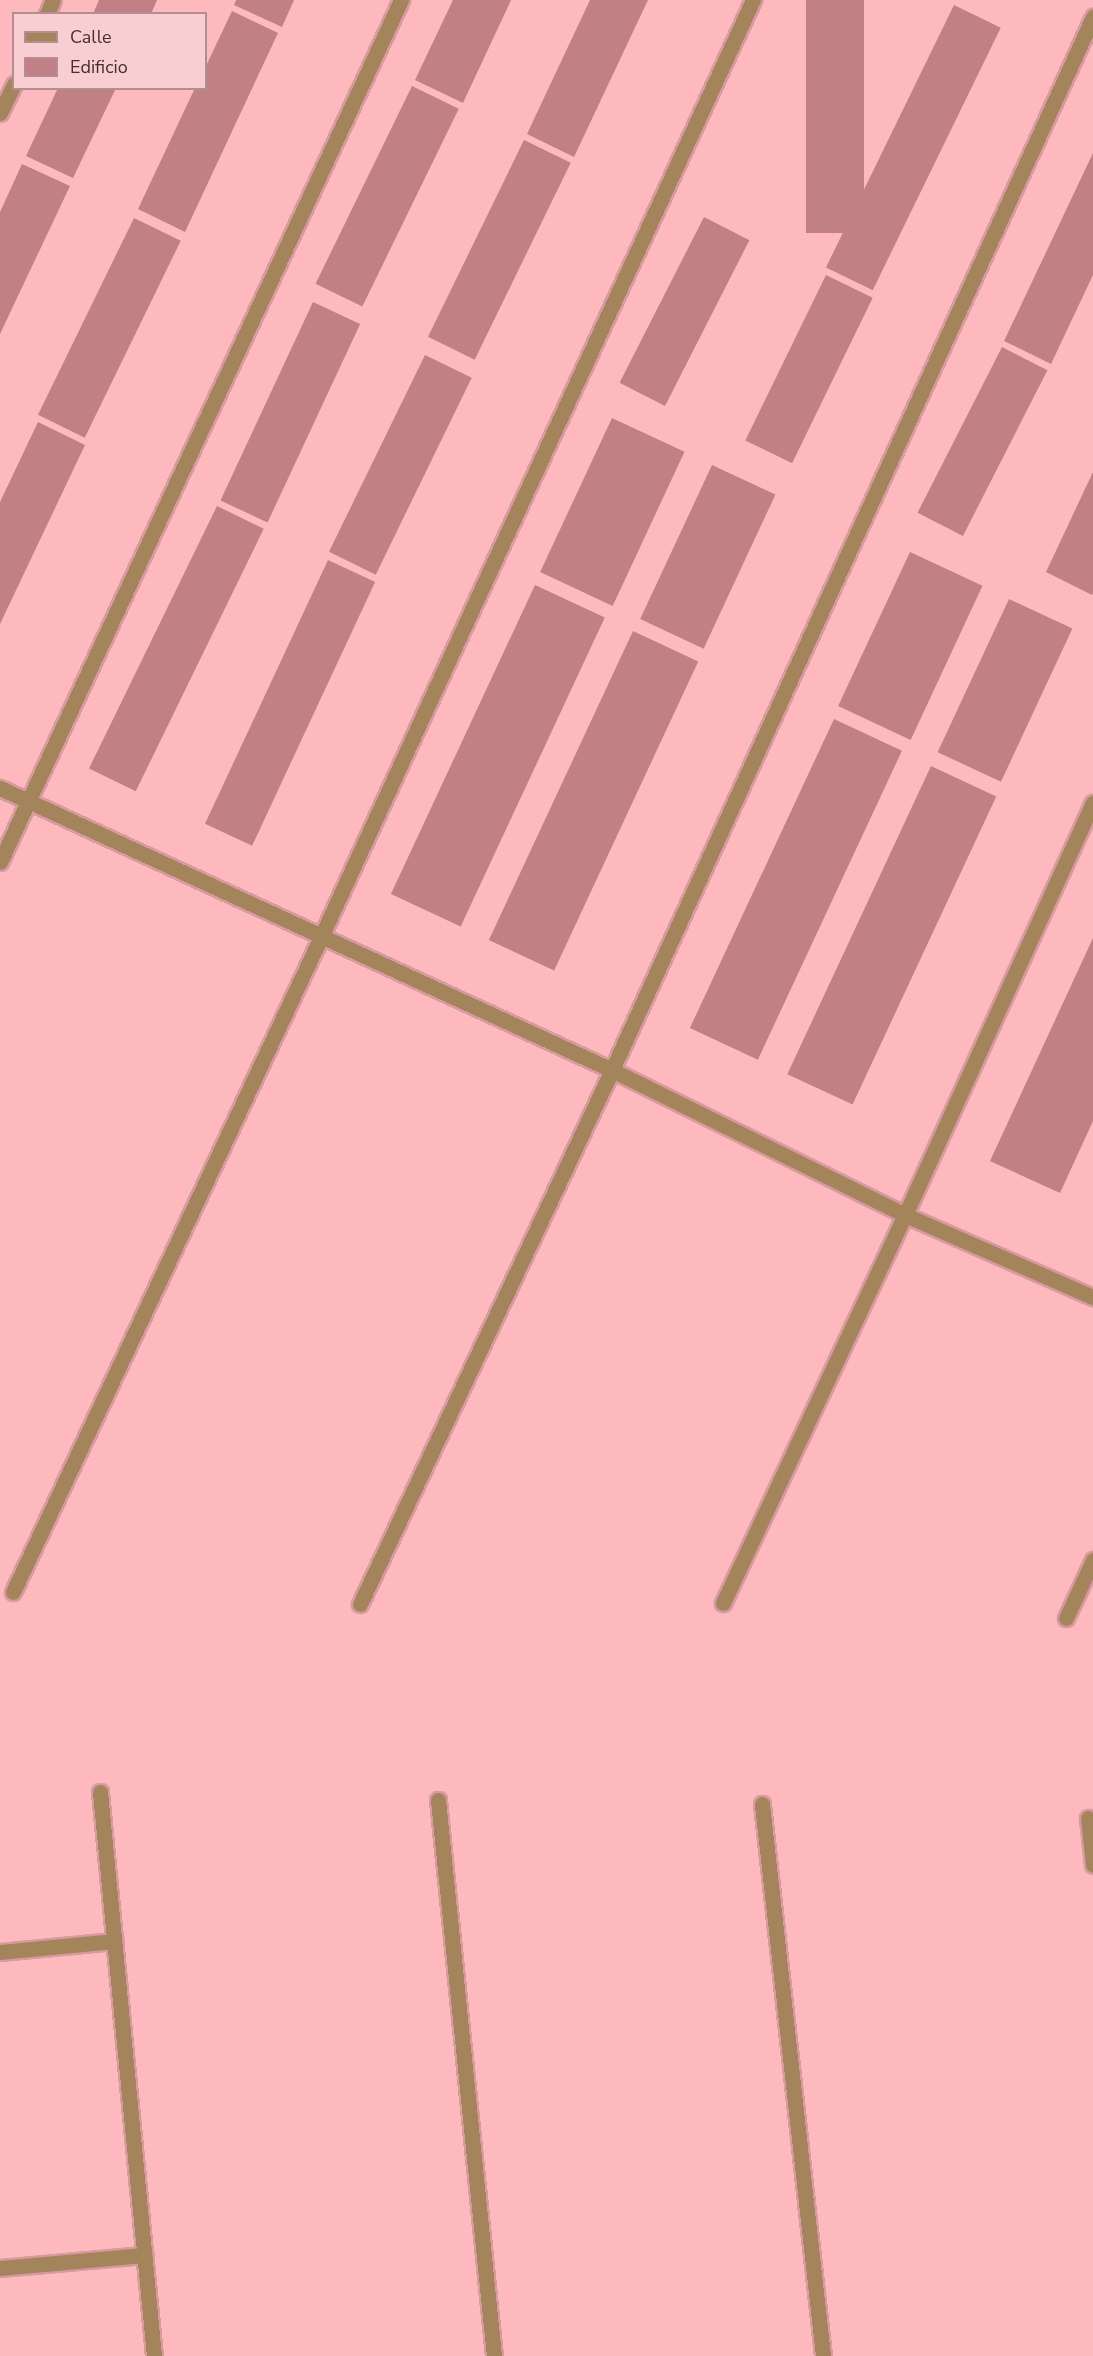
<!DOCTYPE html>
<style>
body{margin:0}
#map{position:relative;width:1093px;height:2356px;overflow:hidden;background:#feb9bf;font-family:"Nunito Sans",sans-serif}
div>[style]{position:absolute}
.building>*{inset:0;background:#c08086;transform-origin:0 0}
.roads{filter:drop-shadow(2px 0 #d69a9f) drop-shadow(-2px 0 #d69a9f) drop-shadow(0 2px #d69a9f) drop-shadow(0 -2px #d69a9f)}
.minor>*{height:15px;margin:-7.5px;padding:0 7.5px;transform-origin:7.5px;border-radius:7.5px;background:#a4845b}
span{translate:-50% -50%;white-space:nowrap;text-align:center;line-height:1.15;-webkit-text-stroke:6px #f9ced2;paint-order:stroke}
.legend{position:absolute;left:12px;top:12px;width:195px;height:78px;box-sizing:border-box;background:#f9ced2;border:2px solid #b28e91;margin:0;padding:8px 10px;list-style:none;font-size:18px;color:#482d2f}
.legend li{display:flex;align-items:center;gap:12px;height:30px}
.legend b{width:30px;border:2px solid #b28e91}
</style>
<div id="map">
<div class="building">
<i style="clip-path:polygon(99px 0,157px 0,151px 14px,93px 14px)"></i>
<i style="clip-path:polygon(236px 0,294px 0,282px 27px,234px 5px)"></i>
<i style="clip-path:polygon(453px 0,511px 0,463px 103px,415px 80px)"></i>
<i style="clip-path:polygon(590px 0,648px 0,574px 157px,527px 134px)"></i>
<i style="left:806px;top:0;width:58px;height:233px"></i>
<i style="left:954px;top:5px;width:52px;height:292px;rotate:26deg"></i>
<i style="clip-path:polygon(232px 11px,278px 33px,185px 232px,138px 209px,195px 88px,206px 88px,206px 66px)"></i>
<i style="left:412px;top:86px;width:52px;height:220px;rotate:26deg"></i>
<i style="clip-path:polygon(58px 88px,116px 88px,73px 178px,26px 156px)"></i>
<i style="left:524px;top:140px;width:52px;height:219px;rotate:26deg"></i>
<i style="clip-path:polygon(1093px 153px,1093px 275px,1051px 364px,1004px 341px)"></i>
<i style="clip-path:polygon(22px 164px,70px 186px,0 334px,0 212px)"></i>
<i style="left:704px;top:217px;width:51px;height:186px;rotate:27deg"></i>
<i style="left:134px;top:218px;width:52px;height:219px;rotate:26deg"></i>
<i style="left:826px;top:275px;width:52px;height:184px;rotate:26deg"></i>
<i style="left:313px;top:302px;width:52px;height:219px;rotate:25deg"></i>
<i style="left:1002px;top:347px;width:51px;height:186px;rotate:27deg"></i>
<i style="left:425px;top:355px;width:52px;height:219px;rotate:26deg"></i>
<i style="left:612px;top:418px;width:80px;height:170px;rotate:25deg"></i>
<i style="clip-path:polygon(38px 422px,85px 445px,0 624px,0 502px)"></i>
<i style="left:712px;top:465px;width:70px;height:170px;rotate:25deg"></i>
<i style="clip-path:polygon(1093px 472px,1093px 593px,1092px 595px,1046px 572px)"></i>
<i style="left:217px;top:506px;width:52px;height:292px;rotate:26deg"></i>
<i style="left:910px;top:552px;width:80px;height:170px;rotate:25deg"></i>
<i style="left:328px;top:560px;width:52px;height:291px;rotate:25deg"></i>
<i style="left:535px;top:585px;width:77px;height:341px;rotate:25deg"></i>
<i style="left:1009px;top:599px;width:70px;height:169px;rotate:25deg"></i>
<i style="left:633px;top:631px;width:72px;height:341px;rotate:25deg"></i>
<i style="left:834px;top:719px;width:75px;height:341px;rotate:25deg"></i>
<i style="left:931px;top:766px;width:72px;height:340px;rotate:25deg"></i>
<i style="clip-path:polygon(1093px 938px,1093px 1121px,1060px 1193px,990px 1161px)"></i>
</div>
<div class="roads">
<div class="minor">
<i style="left:47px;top:14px;width:15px;rotate:-67deg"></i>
<i style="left:0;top:113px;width:32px;rotate:-64deg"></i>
<i style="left:0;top:788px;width:674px;rotate:24.74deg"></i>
<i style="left:612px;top:1070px;width:327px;rotate:26.3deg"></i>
<i style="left:905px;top:1215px;width:205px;rotate:23.6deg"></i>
<i style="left:0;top:862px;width:951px;rotate:-65.05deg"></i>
<i style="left:13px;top:1592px;width:724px;rotate:-64.82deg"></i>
<i style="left:321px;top:937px;width:1032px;rotate:-65.25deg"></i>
<i style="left:723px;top:1603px;width:429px;rotate:-64.9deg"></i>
<i style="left:905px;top:1215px;width:453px;rotate:-65.5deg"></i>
<i style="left:360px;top:1604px;width:590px;rotate:-64.74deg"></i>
<i style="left:612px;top:1070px;width:1158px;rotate:-65.45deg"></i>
<i style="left:1066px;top:1618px;width:64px;rotate:-65deg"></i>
<i style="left:100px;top:1792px;width:567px;rotate:84.53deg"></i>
<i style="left:438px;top:1800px;width:559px;rotate:84.25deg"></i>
<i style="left:762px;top:1804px;width:555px;rotate:83.69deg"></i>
<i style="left:1088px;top:1818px;width:47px;rotate:83.9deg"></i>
<i style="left:0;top:1952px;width:115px;rotate:-5.5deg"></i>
<i style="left:0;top:2268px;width:145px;rotate:-5.2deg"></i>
</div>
</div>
<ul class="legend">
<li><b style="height:8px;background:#a4845b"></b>Calle</li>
<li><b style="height:16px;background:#c08086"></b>Edificio</li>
</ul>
</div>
